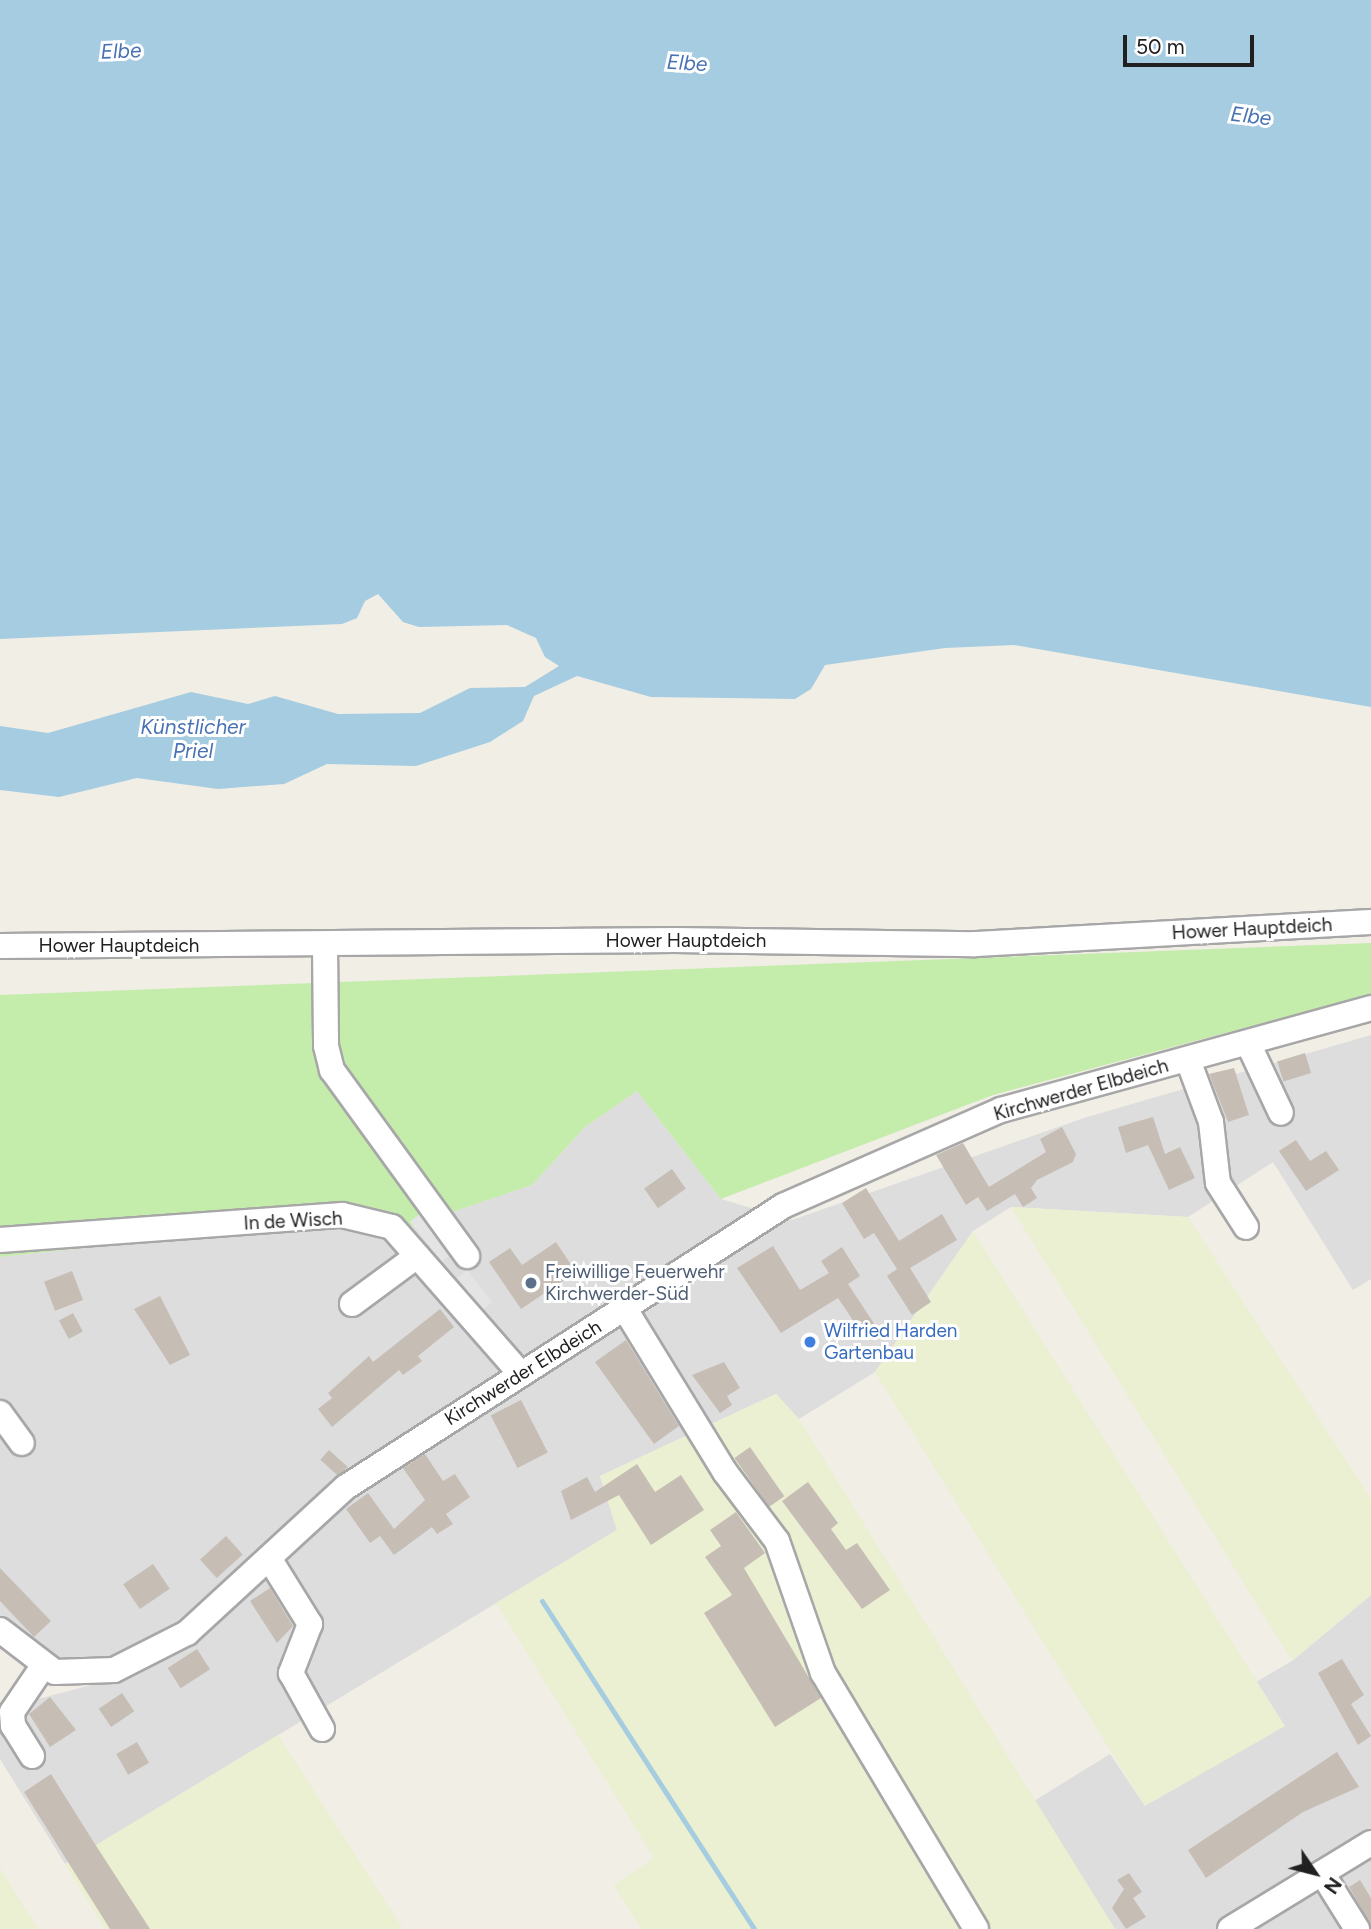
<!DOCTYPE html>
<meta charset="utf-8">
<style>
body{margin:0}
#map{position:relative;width:1371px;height:1929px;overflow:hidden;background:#f1eee6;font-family:Figtree,sans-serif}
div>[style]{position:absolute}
.residential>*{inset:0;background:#dedddd}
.farmland>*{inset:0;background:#eaf0d1}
.grass>*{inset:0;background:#c4ecab}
.parking>*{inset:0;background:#e4e4e4;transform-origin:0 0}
.water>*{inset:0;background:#a5cce0}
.stream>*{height:5px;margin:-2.5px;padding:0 2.5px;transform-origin:2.5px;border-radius:2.5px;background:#a5cce0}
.building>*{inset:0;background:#c6beb5;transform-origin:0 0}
.roads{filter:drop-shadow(2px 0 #a7a7a7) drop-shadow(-2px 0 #a7a7a7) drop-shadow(0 2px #a7a7a7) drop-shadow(0 -2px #a7a7a7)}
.minor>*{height:24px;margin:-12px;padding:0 12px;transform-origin:12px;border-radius:12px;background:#fff}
.dots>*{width:19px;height:19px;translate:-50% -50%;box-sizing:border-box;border:4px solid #fff;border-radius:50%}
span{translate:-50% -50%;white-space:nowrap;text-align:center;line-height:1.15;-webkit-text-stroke:6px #fff;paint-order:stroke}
.street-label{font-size:19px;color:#202020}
.service-label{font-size:19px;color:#4e5e75}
.left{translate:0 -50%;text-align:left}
.shop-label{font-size:19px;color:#366cbe}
.water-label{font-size:21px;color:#4872b4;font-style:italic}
.north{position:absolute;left:1280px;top:1838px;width:70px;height:70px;-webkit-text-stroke:5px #fff;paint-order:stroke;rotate:125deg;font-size:19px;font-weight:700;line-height:28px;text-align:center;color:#202020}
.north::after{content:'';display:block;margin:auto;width:24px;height:32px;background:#202020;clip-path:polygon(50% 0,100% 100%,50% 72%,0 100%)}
.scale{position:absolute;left:1123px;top:35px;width:131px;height:32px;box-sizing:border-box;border:4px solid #202020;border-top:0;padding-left:9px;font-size:21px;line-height:24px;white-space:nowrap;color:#202020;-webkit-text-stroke:5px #fff;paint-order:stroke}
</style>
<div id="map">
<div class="residential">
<i style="clip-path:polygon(1371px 1035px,1371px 1279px,1353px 1290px,1273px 1162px,1188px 1217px,1011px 1207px,973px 1231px,875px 1372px,799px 1419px,776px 1394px,600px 1476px,617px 1530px,65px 1864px,0 1759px,0 1709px,114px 1679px,352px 1493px,528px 1375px,402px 1229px,532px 1185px,585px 1127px,637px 1091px,721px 1199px,792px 1220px,1087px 1117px)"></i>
<i style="clip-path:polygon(342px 1220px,389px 1231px,507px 1370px,183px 1625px,113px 1661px,41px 1656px,0 1616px,0 1257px)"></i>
<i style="clip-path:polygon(1371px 1595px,1371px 1929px,1115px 1929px,1034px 1801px,1110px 1754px,1145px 1806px,1256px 1682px,1292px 1661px)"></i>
</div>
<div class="farmland">
<i style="clip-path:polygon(1011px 1207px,1188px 1217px,1371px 1499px,1371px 1595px,1292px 1661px)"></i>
<i style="clip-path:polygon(973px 1231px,1285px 1726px,1145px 1806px,875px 1372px)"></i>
<i style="clip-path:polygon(776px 1394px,799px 1419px,1115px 1929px,641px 1929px,614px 1885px,654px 1858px,496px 1603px,617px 1530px,600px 1476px)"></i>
<i style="clip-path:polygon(278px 1735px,403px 1929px,105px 1929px,65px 1864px)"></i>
<i style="clip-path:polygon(0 1868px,38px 1929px,0 1929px)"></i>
</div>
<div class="grass">
<i style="clip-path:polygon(1371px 943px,1371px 994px,993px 1095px,721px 1199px,637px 1091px,585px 1127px,532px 1185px,402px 1229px,342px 1220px,0 1257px,0 995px)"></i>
</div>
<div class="parking">
<i style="left:421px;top:1213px;width:51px;height:14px;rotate:52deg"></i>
<i style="left:467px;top:1270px;width:41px;height:13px;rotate:52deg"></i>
</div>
<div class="water">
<i style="clip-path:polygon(0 0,1371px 0,1371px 707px,1014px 645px,945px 648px,825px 665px,811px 689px,795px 699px,651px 697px,577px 676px,534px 696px,523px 721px,490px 742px,416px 766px,327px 764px,284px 784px,218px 789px,137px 778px,59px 797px,0 790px,0 726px,48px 733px,191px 692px,248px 704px,275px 696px,338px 714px,420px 713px,470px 688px,525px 687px,559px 666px,545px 657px,536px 638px,507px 625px,419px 627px,403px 622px,378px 594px,365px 601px,357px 618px,342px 624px,0 639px)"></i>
</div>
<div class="stream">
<i style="left:542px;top:1601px;width:391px;rotate:57.1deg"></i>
</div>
<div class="building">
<i style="left:1305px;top:1053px;width:21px;height:29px;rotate:73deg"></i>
<i style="clip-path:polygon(1234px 1068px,1249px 1115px,1228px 1122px,1209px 1074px)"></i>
<i style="clip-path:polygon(1153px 1117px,1165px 1154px,1180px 1147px,1195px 1178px,1169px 1190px,1148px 1145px,1126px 1153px,1118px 1127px)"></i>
<i style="clip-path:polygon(1062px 1127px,1076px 1154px,1073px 1162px,1037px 1180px,1031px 1188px,1037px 1198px,1023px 1207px,1015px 1194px,987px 1211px,978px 1197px,966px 1205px,936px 1155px,963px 1143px,989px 1187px,1046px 1152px,1040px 1139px)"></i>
<i style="clip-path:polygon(1296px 1140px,1310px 1161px,1326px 1151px,1339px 1170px,1306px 1191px,1279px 1151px)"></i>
<i style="left:672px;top:1169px;width:24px;height:34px;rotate:55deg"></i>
<i style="clip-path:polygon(866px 1188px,899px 1241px,942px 1214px,957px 1240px,910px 1268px,931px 1302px,912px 1315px,887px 1276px,897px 1269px,874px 1233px,864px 1239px,842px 1203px)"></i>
<i style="clip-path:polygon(556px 1242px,576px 1272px,521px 1309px,489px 1262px,510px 1248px,522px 1265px)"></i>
<i style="clip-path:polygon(773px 1246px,800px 1290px,829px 1273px,821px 1261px,842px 1247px,860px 1276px,848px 1284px,877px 1328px,864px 1337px,838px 1298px,781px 1333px,737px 1268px)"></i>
<i style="left:72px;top:1271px;width:31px;height:30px;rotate:69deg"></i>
<i style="clip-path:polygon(160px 1296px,190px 1355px,170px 1365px,134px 1309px)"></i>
<i style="clip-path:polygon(440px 1309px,454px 1327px,418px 1356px,422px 1361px,403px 1375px,399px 1370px,332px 1427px,318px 1409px,332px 1398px,328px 1393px,369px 1356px,373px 1362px)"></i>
<i style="left:73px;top:1313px;width:21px;height:16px;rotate:62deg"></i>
<i style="clip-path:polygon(626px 1340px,679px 1426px,654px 1444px,595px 1362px)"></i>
<i style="clip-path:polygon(724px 1362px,740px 1388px,727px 1396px,732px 1405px,720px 1413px,692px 1375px)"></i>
<i style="left:521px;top:1400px;width:59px;height:34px;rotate:63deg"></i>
<i style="left:750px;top:1447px;width:60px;height:19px;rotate:55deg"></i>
<i style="left:329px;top:1450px;width:25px;height:13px;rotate:42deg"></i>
<i style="clip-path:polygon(425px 1454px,443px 1481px,455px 1474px,470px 1497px,446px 1514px,453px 1524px,437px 1534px,432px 1527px,394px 1555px,380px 1536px,370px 1543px,346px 1509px,368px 1493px,394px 1529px,425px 1500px,403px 1468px)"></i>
<i style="clip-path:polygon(637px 1464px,655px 1492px,681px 1475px,704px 1510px,651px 1545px,619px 1495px,571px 1520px,561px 1491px,587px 1477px,595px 1492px)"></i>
<i style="clip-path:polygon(808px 1482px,838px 1523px,831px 1529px,846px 1550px,857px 1543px,890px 1590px,862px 1609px,782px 1501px)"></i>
<i style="clip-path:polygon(736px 1512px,765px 1553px,744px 1568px,821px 1698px,775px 1727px,704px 1613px,732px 1595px,705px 1557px,721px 1546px,710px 1530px)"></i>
<i style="left:226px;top:1536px;width:25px;height:35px;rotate:48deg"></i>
<i style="left:153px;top:1564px;width:30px;height:36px;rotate:56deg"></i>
<i style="clip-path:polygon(0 1568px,51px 1621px,34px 1637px,0 1601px)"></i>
<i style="clip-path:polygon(270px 1588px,293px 1626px,277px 1643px,250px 1601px)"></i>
<i style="left:197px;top:1649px;width:24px;height:35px;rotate:57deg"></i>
<i style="clip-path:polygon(1342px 1659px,1364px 1695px,1351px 1704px,1371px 1736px,1358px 1745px,1318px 1673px)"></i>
<i style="left:122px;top:1693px;width:22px;height:28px;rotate:56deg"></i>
<i style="clip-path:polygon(50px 1697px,76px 1730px,50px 1747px,29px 1714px)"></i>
<i style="left:137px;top:1742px;width:24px;height:24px;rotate:60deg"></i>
<i style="clip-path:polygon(1337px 1752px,1359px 1787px,1303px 1812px,1206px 1878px,1188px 1850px)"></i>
<i style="clip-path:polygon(51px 1774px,93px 1841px,150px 1929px,110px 1929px,24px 1792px)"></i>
<i style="clip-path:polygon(1129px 1873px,1142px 1892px,1133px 1898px,1146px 1917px,1126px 1929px,1112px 1908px,1124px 1889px,1117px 1880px)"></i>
<i style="clip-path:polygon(1360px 1880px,1371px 1898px,1371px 1925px,1349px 1887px)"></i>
</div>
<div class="roads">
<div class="minor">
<i style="left:325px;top:945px;width:101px;rotate:89.4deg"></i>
<i style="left:326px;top:1046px;width:25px;rotate:76deg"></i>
<i style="left:332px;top:1070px;width:230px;rotate:54deg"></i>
<i style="left:0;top:946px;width:675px;rotate:-0.51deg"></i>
<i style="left:675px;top:940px;width:300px;rotate:0.8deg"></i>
<i style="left:975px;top:944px;width:397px;rotate:-3.2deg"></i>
<i style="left:1248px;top:1043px;width:77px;rotate:64.8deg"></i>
<i style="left:1188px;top:1060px;width:66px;rotate:69.6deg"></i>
<i style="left:1211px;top:1122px;width:61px;rotate:83.5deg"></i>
<i style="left:1218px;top:1183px;width:52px;rotate:57.5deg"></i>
<i style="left:0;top:1240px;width:343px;rotate:-4.2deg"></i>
<i style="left:342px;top:1215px;width:51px;rotate:13.5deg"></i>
<i style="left:392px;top:1227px;width:194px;rotate:48.8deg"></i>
<i style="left:352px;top:1304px;width:81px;rotate:-36.4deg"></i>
<i style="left:625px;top:1309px;width:191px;rotate:58.5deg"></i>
<i style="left:725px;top:1472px;width:86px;rotate:53deg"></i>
<i style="left:777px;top:1541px;width:140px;rotate:70.8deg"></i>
<i style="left:823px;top:1673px;width:298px;rotate:59.1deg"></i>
<i style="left:0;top:1413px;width:37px;rotate:54deg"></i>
<i style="left:269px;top:1558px;width:78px;rotate:58.2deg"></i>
<i style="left:310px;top:1624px;width:53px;rotate:111.2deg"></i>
<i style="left:291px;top:1673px;width:64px;rotate:61deg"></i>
<i style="left:0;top:1630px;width:69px;rotate:37.4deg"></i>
<i style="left:55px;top:1672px;width:59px;rotate:-1.9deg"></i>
<i style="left:114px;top:1670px;width:82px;rotate:-26.9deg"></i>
<i style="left:187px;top:1633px;width:216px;rotate:-42.6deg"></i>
<i style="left:346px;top:1487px;width:520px;rotate:-32.74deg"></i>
<i style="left:783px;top:1206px;width:238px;rotate:-23.8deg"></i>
<i style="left:1001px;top:1110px;width:384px;rotate:-15.4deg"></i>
<i style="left:32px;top:1756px;width:36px;rotate:-122deg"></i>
<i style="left:13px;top:1726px;width:14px;rotate:-94deg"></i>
<i style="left:12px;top:1712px;width:57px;rotate:-55.8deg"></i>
<i style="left:1322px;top:1873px;width:66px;rotate:58deg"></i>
<i style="left:1230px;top:1929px;width:165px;rotate:-31.4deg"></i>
</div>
</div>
<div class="dots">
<i style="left:531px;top:1283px;background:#5c6f8a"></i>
<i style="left:810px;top:1342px;background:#3f7fe0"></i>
</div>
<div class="street-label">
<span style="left:1252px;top:929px;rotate:-3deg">Hower Hauptdeich</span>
<span style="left:686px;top:941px">Hower Hauptdeich</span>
<span style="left:119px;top:946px">Hower Hauptdeich</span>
<span style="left:1081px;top:1090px;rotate:-16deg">Kirchwerder Elbdeich</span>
<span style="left:293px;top:1221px;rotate:-3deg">In de Wisch</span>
<span style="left:523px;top:1373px;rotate:-32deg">Kirchwerder Elbdeich</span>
</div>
<div class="service-label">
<span class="left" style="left:545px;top:1283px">Freiwillige Feuerwehr<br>Kirchwerder-Süd</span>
</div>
<div class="shop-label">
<span class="left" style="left:824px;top:1342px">Wilfried Harden<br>Gartenbau</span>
</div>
<div class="water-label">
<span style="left:121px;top:51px;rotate:-2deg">Elbe</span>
<span style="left:687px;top:63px;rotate:3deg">Elbe</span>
<span style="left:1251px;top:116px;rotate:7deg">Elbe</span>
<span style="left:193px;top:739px">Künstlicher<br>Priel</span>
</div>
<div class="north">N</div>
<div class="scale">50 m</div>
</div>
